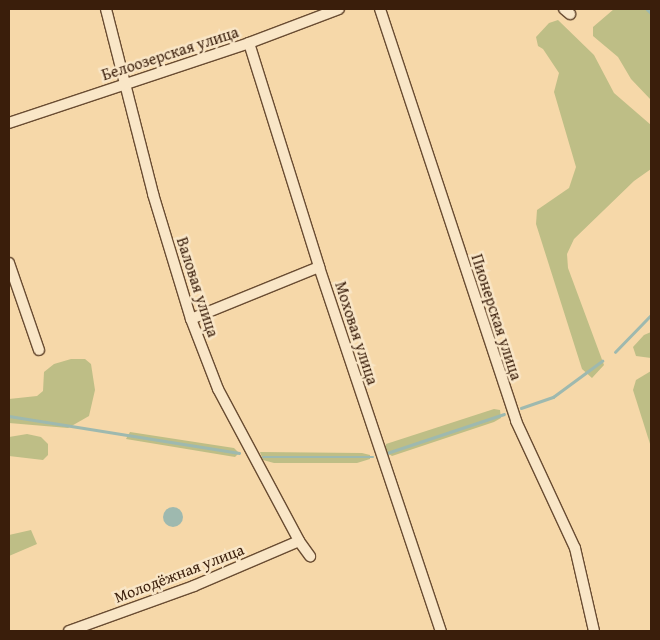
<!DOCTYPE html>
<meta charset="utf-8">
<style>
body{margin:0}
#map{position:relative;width:660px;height:640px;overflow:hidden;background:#f6d8a9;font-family:"Gentium Book Plus",serif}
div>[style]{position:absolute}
.green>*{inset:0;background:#bebe86}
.water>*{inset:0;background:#9eb9af}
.round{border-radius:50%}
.stream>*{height:2.5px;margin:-1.25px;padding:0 1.25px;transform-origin:1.25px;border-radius:1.25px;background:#9eb9af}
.roads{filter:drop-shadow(1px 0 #694c32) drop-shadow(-1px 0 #694c32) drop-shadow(0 1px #694c32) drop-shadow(0 -1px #694c32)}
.minor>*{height:10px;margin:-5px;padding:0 5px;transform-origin:5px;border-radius:5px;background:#f9e6c7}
span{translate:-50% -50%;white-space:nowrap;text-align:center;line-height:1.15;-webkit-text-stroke:5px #f9e6c7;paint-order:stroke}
.street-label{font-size:16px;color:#3a1e0b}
.frame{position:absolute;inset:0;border:10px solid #3a1e0b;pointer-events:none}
</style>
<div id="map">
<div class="green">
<i style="clip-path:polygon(614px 9px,651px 9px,651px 100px,631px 79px,618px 57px,593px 36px,593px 27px)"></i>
<i style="clip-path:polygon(558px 20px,594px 55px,614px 93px,651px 125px,651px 169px,634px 181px,574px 239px,567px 254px,568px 268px,604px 365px,592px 378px,582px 369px,536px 224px,537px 210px,569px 188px,576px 167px,554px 92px,559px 73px,543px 49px,538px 46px,536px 37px,549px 23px)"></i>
<i style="clip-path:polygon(651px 332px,651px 358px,636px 356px,633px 347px,644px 335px)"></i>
<i style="clip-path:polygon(71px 359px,85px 359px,91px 364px,95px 390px,89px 416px,68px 428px,9px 423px,9px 399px,37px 396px,43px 391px,44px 372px,54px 364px)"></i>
<i style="clip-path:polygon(651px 371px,651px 447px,633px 390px,636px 380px)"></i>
<i style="clip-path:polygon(494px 409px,500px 410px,501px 418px,494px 422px,392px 456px,384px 451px,386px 444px)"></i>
<i style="clip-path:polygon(130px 432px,234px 448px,239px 453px,235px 457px,126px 439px)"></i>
<i style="clip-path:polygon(27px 434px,41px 437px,48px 444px,48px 455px,43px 460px,9px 456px,9px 437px)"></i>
<i style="clip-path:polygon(260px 452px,362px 453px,370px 455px,370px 459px,357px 463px,274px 463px,263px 460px)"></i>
<i style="clip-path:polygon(31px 530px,37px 544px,9px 556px,9px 535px)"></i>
</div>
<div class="water">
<i class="round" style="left:163px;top:507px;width:20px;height:20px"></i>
</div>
<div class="stream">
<i style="left:647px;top:9px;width:6px;rotate:45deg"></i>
<i style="left:615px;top:352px;width:52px;rotate:-45.8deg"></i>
<i style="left:521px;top:408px;width:34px;rotate:-19deg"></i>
<i style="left:553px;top:397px;width:61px;rotate:-36.3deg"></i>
<i style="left:9px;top:416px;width:233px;rotate:9.1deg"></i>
<i style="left:387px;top:453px;width:123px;rotate:-18.4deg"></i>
<i style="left:263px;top:457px;width:110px"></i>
</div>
<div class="roads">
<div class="minor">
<i style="left:106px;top:9px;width:191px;rotate:75.7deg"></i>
<i style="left:153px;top:194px;width:131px;rotate:73.1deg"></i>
<i style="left:191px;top:319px;width:75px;rotate:68.9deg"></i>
<i style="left:218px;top:389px;width:172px;rotate:61.9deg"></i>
<i style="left:299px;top:541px;width:19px;rotate:54deg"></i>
<i style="left:380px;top:9px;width:434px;rotate:71.7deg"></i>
<i style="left:516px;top:421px;width:140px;rotate:65.1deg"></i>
<i style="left:575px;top:548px;width:85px;rotate:77.1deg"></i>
<i style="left:564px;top:9px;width:8px;rotate:40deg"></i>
<i style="left:249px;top:43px;width:235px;rotate:72.6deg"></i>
<i style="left:319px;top:267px;width:384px;rotate:71.5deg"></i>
<i style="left:9px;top:123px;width:253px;rotate:-18.4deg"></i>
<i style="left:249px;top:43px;width:96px;rotate:-20.7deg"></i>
<i style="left:9px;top:263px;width:92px;rotate:71deg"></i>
<i style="left:191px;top:319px;width:138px;rotate:-22.1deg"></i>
<i style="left:69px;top:631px;width:133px;rotate:-19.8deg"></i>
<i style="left:194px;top:586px;width:114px;rotate:-23.2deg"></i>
</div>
</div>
<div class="street-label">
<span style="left:170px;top:53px;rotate:-18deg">Белоозерская улица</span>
<span style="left:198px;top:287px;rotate:72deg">Валовая улица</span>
<span style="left:497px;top:317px;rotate:72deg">Пионерская улица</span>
<span style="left:357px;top:333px;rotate:72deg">Моховая улица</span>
<span style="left:179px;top:573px;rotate:-21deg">Молодёжная улица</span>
</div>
<div class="frame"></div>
</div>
